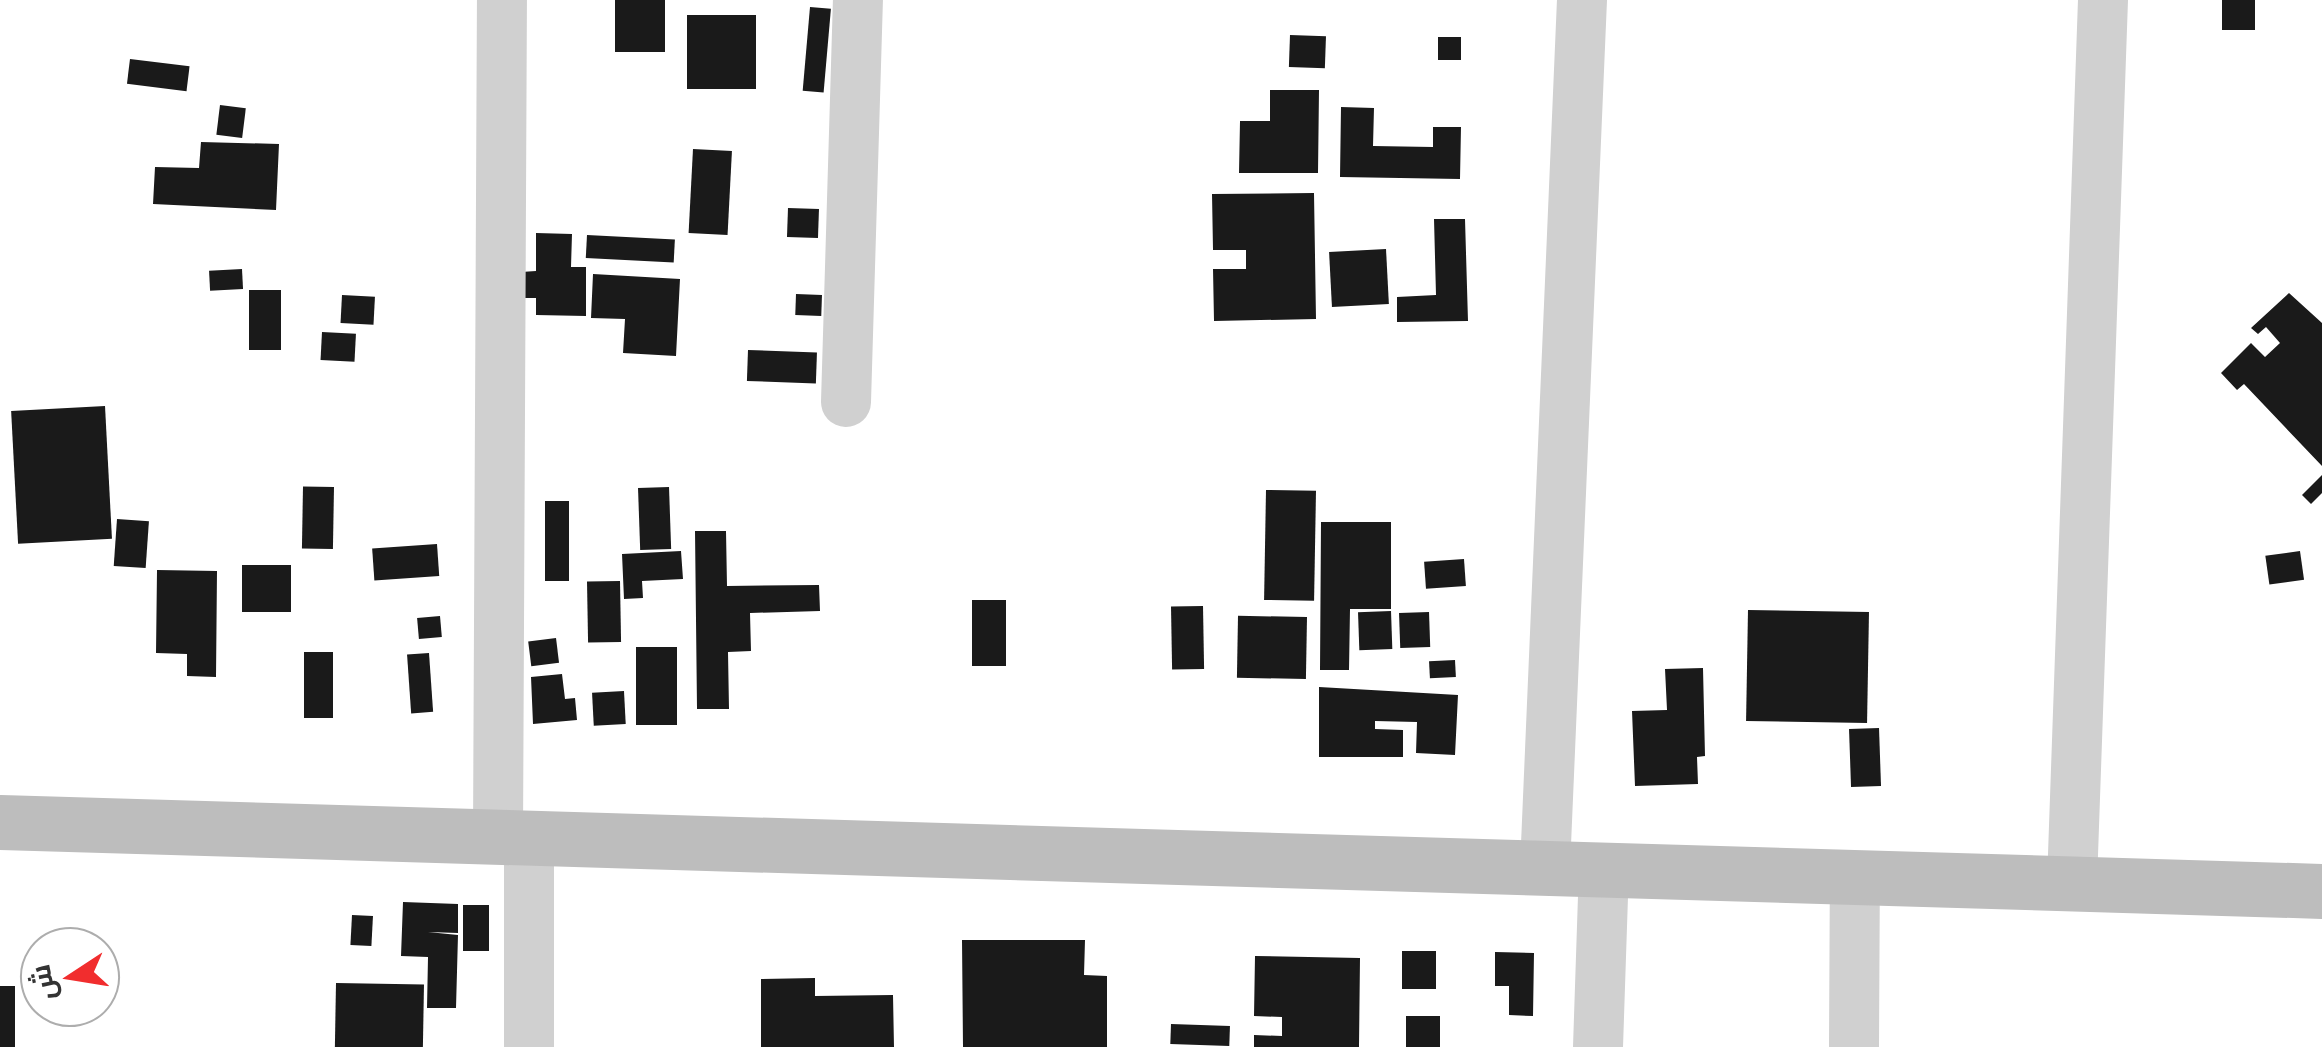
<!DOCTYPE html>
<meta charset="utf-8">
<style>
body{margin:0}
#map{position:relative;width:2322px;height:1047px;overflow:hidden;background:#fff;font-family:"Asap Condensed",Cairo,sans-serif}
div>[style]{position:absolute}
.building>*{inset:0;background:#1a1a1a;transform-origin:0 0}
.street>*{height:50px;margin:-25px;padding:0 25px;transform-origin:25px;border-radius:25px;background:#d0d0d0}
.secondary>*{height:55px;margin:-27.5px;padding:0 27.5px;transform-origin:27.5px;border-radius:27.5px;background:#bdbdbd}
span{translate:-50% -50%;white-space:nowrap;text-align:center;line-height:1.15;-webkit-text-stroke:10px #fff;paint-order:stroke}
.north{position:absolute;left:20px;top:927px;width:100px;height:100px;box-sizing:border-box;background:#fff;border:2px solid #adadad;border-radius:50%;rotate:258deg;font-size:28px;font-weight:700;line-height:40px;text-align:center;color:#333}
.north::after{content:'';display:block;margin:auto;width:35px;height:45px;background:#f12d2e;clip-path:polygon(50% 0,100% 100%,50% 72%,0 100%)}
</style>
<div id="map">
<div class="building">
<i style="left:615px;top:0;width:50px;height:52px"></i>
<i style="left:2222px;top:0;width:33px;height:30px"></i>
<i style="left:810px;top:7px;width:21px;height:84px;rotate:5deg"></i>
<i style="left:687px;top:15px;width:69px;height:74px"></i>
<i style="left:1290px;top:35px;width:36px;height:32px;rotate:2deg"></i>
<i style="left:1461px;top:37px;width:23px;height:23px;rotate:90deg"></i>
<i style="left:130px;top:59px;width:60px;height:25px;rotate:7deg"></i>
<i style="clip-path:polygon(1270px 90px,1319px 90px,1318px 173px,1239px 173px,1240px 121px,1270px 121px)"></i>
<i style="left:220px;top:105px;width:26px;height:30px;rotate:7deg"></i>
<i style="clip-path:polygon(1341px 107px,1374px 108px,1373px 146px,1433px 147px,1433px 127px,1461px 127px,1460px 179px,1340px 177px)"></i>
<i style="clip-path:polygon(201px 142px,279px 144px,276px 210px,153px 204px,155px 167px,199px 168px)"></i>
<i style="left:693px;top:149px;width:39px;height:84px;rotate:3deg"></i>
<i style="clip-path:polygon(1314px 193px,1316px 319px,1214px 321px,1213px 269px,1246px 269px,1246px 250px,1213px 250px,1212px 194px)"></i>
<i style="left:788px;top:208px;width:31px;height:29px;rotate:2deg"></i>
<i style="clip-path:polygon(1434px 219px,1465px 219px,1468px 321px,1397px 322px,1397px 297px,1436px 295px)"></i>
<i style="clip-path:polygon(536px 233px,572px 234px,571px 267px,586px 267px,586px 316px,536px 315px,536px 298px,520px 298px,521px 272px,536px 271px)"></i>
<i style="left:587px;top:235px;width:88px;height:23px;rotate:3deg"></i>
<i style="left:1386px;top:249px;width:55px;height:57px;rotate:87deg"></i>
<i style="left:242px;top:269px;width:20px;height:33px;rotate:87deg"></i>
<i style="clip-path:polygon(593px 274px,680px 279px,676px 356px,623px 353px,625px 319px,591px 318px)"></i>
<i style="left:249px;top:290px;width:32px;height:60px"></i>
<i style="clip-path:polygon(2289px 293px,2322px 323px,2322px 466px,2244px 384px,2237px 390px,2221px 373px,2251px 343px,2265px 357px,2280px 343px,2266px 327px,2258px 334px,2251px 328px)"></i>
<i style="left:796px;top:294px;width:26px;height:21px;rotate:2deg"></i>
<i style="left:342px;top:295px;width:33px;height:28px;rotate:3deg"></i>
<i style="left:322px;top:332px;width:34px;height:28px;rotate:3deg"></i>
<i style="left:748px;top:350px;width:69px;height:31px;rotate:2deg"></i>
<i style="left:105px;top:406px;width:133px;height:94px;rotate:87deg"></i>
<i style="clip-path:polygon(2322px 475px,2322px 493px,2311px 504px,2302px 495px)"></i>
<i style="left:334px;top:487px;width:62px;height:31px;rotate:91deg"></i>
<i style="left:669px;top:487px;width:62px;height:31px;rotate:88deg"></i>
<i style="left:1266px;top:490px;width:50px;height:110px;rotate:1deg"></i>
<i style="left:545px;top:501px;width:24px;height:80px"></i>
<i style="left:117px;top:519px;width:32px;height:47px;rotate:4deg"></i>
<i style="clip-path:polygon(1321px 522px,1391px 522px,1391px 609px,1350px 609px,1349px 670px,1320px 670px)"></i>
<i style="clip-path:polygon(695px 531px,726px 531px,727px 586px,819px 585px,820px 611px,750px 613px,751px 651px,728px 652px,729px 709px,697px 709px)"></i>
<i style="left:437px;top:544px;width:32px;height:65px;rotate:86deg"></i>
<i style="clip-path:polygon(681px 551px,683px 579px,642px 581px,643px 598px,624px 599px,622px 554px)"></i>
<i style="left:2300px;top:551px;width:29px;height:35px;rotate:82deg"></i>
<i style="left:1464px;top:559px;width:27px;height:40px;rotate:86deg"></i>
<i style="left:242px;top:565px;width:49px;height:47px"></i>
<i style="clip-path:polygon(157px 570px,217px 571px,216px 677px,187px 676px,187px 654px,156px 653px)"></i>
<i style="left:620px;top:581px;width:61px;height:33px;rotate:89deg"></i>
<i style="left:972px;top:600px;width:34px;height:66px"></i>
<i style="left:1203px;top:606px;width:63px;height:32px;rotate:89deg"></i>
<i style="left:1748px;top:610px;width:121px;height:111px;rotate:1deg"></i>
<i style="left:1391px;top:611px;width:38px;height:33px;rotate:88deg"></i>
<i style="left:1429px;top:612px;width:35px;height:30px;rotate:88deg"></i>
<i style="left:440px;top:616px;width:21px;height:23px;rotate:85deg"></i>
<i style="left:1307px;top:617px;width:62px;height:69px;rotate:91deg"></i>
<i style="left:556px;top:638px;width:25px;height:28px;rotate:83deg"></i>
<i style="left:636px;top:647px;width:41px;height:78px"></i>
<i style="left:304px;top:652px;width:29px;height:66px"></i>
<i style="left:429px;top:653px;width:59px;height:22px;rotate:86deg"></i>
<i style="left:1455px;top:660px;width:17px;height:26px;rotate:87deg"></i>
<i style="clip-path:polygon(1703px 668px,1705px 756px,1697px 757px,1698px 784px,1635px 786px,1632px 711px,1667px 710px,1665px 669px)"></i>
<i style="clip-path:polygon(562px 674px,565px 699px,575px 698px,577px 720px,533px 724px,531px 677px)"></i>
<i style="clip-path:polygon(1319px 687px,1458px 695px,1455px 755px,1416px 753px,1417px 722px,1375px 721px,1375px 729px,1403px 730px,1403px 757px,1319px 757px)"></i>
<i style="left:624px;top:691px;width:33px;height:32px;rotate:87deg"></i>
<i style="left:1879px;top:728px;width:58px;height:30px;rotate:88deg"></i>
<i style="clip-path:polygon(403px 902px,458px 904px,458px 933px,428px 932px,458px 935px,456px 1008px,427px 1008px,428px 957px,401px 956px)"></i>
<i style="left:463px;top:905px;width:26px;height:46px"></i>
<i style="left:352px;top:915px;width:21px;height:30px;rotate:3deg"></i>
<i style="clip-path:polygon(962px 940px,1085px 940px,1084px 975px,1107px 976px,1107px 1047px,963px 1047px)"></i>
<i style="left:1402px;top:951px;width:34px;height:38px"></i>
<i style="clip-path:polygon(1495px 952px,1534px 953px,1533px 1016px,1509px 1015px,1509px 986px,1495px 986px)"></i>
<i style="clip-path:polygon(1255px 956px,1360px 958px,1359px 1047px,1254px 1047px,1254px 1035px,1282px 1036px,1282px 1017px,1254px 1016px)"></i>
<i style="clip-path:polygon(815px 978px,815px 996px,893px 995px,894px 1047px,761px 1047px,761px 979px)"></i>
<i style="left:336px;top:983px;width:88px;height:64px;rotate:1deg"></i>
<i style="left:0;top:986px;width:15px;height:61px"></i>
<i style="left:1406px;top:1016px;width:34px;height:31px"></i>
<i style="left:1171px;top:1024px;width:59px;height:20px;rotate:2deg"></i>
</div>
<div class="street">
<i style="left:846px;top:402px;width:402px;rotate:-88.3deg"></i>
<i style="left:498px;top:837px;width:837px;rotate:-89.73deg"></i>
<i style="left:1545px;top:868px;width:869px;rotate:-87.56deg"></i>
<i style="left:2072px;top:883px;width:884px;rotate:-87.99deg"></i>
<i style="left:529px;top:1047px;width:209px;rotate:-90deg"></i>
<i style="left:1598px;top:1047px;width:177px;rotate:-88.1deg"></i>
<i style="left:1854px;top:1047px;width:170px;rotate:-89.7deg"></i>
</div>
<div class="secondary">
<i style="left:0;top:822px;width:2323px;rotate:1.7deg"></i>
</div>
<div class="north">ش</div>
</div>
